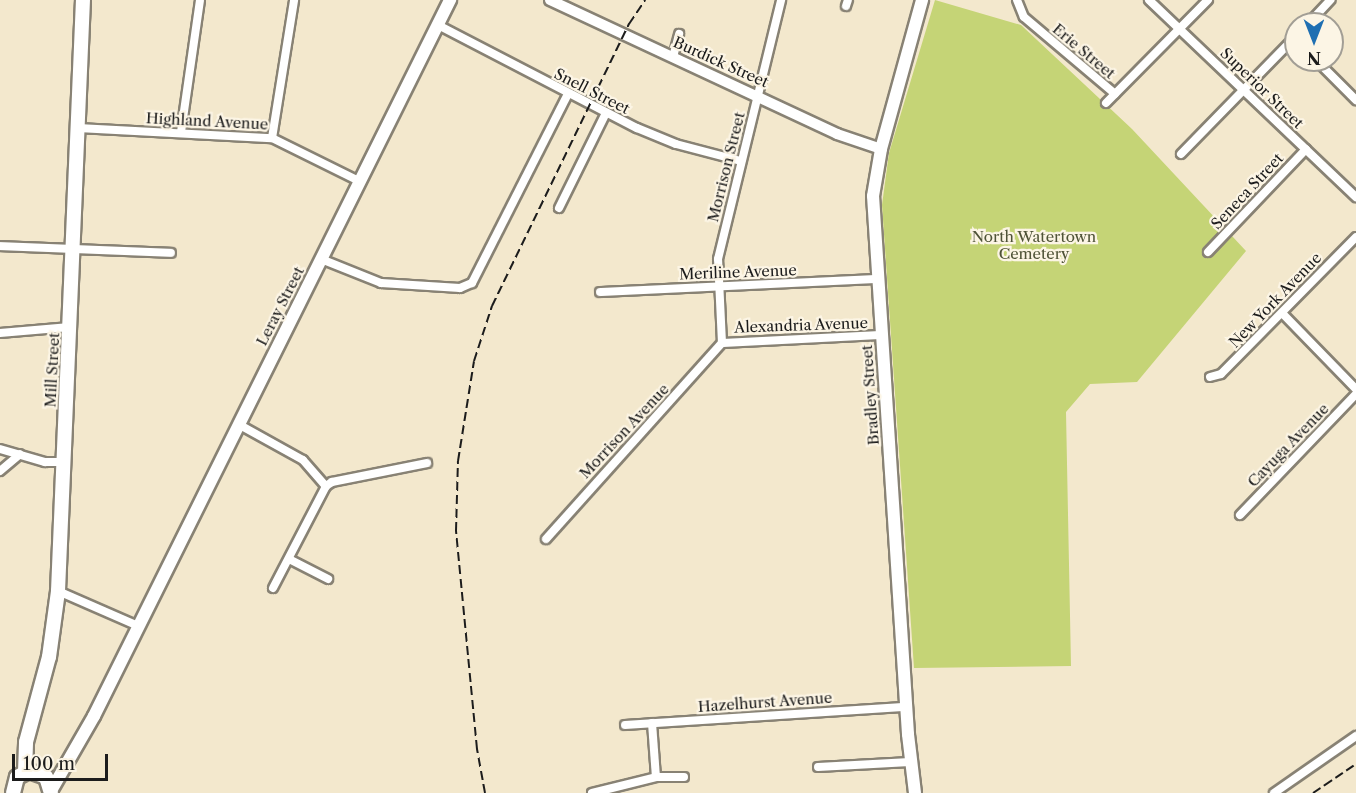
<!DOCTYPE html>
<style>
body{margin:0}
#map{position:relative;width:1356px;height:793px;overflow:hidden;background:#f3e8cd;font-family:"Libre Caslon Text",serif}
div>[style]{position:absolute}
.green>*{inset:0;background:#c5d476}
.roads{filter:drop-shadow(2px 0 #888274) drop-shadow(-2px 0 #888274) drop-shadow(0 2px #888274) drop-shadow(0 -2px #888274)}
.street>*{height:8px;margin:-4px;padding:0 4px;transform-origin:4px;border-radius:4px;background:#fff}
.secondary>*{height:10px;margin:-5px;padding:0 5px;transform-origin:5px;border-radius:5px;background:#fff}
.primary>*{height:12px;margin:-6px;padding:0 6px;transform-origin:6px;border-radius:6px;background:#fff}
.highway>*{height:14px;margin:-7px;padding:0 7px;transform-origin:7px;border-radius:7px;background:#fff}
.rail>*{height:2px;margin-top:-1px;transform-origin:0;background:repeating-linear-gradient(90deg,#1c1c1c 0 9px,transparent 0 13.5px)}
span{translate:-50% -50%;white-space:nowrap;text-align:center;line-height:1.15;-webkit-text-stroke:4.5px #fcf5e5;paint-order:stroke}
.street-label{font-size:15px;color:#1c1c1c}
.park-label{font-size:15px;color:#4f5337}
.north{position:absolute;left:1284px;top:12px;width:60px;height:60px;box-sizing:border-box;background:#fcf5e5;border:2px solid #a29e95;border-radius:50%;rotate:180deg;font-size:16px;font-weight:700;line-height:24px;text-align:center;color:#1c1c1c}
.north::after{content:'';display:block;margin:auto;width:21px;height:27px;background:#1f6fb2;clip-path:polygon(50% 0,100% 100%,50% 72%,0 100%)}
.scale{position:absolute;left:12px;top:754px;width:96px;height:27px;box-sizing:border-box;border:3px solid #1c1c1c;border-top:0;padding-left:8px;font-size:18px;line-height:21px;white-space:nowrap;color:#1c1c1c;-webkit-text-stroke:4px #fcf5e5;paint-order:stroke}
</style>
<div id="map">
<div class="green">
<i style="clip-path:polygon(935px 0,1021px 25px,1132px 129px,1246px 251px,1137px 382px,1090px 384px,1066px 412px,1071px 666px,914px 668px,882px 205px,889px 153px)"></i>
</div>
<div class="roads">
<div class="street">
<i style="left:1017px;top:0;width:18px;rotate:68deg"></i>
<i style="left:1024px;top:17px;width:119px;rotate:40.2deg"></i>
<i style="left:1149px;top:0;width:286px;rotate:43.6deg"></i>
<i style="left:846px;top:6px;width:6px;rotate:-72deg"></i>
<i style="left:1308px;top:24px;width:33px;rotate:-47deg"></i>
<i style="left:438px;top:25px;width:224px;rotate:27.4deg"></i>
<i style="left:637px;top:128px;width:42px;rotate:22.3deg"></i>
<i style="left:676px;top:144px;width:67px;rotate:14.7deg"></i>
<i style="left:673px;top:57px;width:24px;rotate:-75deg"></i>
<i style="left:1316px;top:60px;width:57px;rotate:45deg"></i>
<i style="left:1106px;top:103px;width:145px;rotate:-45.3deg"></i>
<i style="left:78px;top:128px;width:194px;rotate:3deg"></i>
<i style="left:272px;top:138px;width:97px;rotate:26.3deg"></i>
<i style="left:181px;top:132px;width:133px;rotate:-81.8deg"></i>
<i style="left:272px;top:138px;width:140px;rotate:-80.9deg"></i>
<i style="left:1181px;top:154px;width:165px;rotate:-45.7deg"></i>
<i style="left:559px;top:208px;width:106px;rotate:-63.7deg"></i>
<i style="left:0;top:246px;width:171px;rotate:2.3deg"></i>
<i style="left:1208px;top:252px;width:142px;rotate:-46.4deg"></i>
<i style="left:321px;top:259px;width:65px;rotate:21.8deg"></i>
<i style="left:381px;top:283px;width:79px;rotate:3.6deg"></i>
<i style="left:460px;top:288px;width:13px;rotate:-23deg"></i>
<i style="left:472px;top:283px;width:212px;rotate:-63.1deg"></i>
<i style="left:600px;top:292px;width:277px;rotate:-2.7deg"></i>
<i style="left:1282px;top:313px;width:106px;rotate:45.8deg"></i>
<i style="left:0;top:333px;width:70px;rotate:-4.9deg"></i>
<i style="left:722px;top:343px;width:84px;rotate:-92.7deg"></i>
<i style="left:718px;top:259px;width:267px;rotate:-76.3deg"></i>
<i style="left:722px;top:343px;width:159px;rotate:-2.9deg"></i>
<i style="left:1210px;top:377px;width:11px;rotate:-15deg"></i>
<i style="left:1221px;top:374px;width:192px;rotate:-45.4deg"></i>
<i style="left:238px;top:424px;width:74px;rotate:29deg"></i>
<i style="left:303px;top:460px;width:35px;rotate:49deg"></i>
<i style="left:0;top:449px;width:47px;rotate:16.1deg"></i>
<i style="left:45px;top:462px;width:19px"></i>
<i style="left:0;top:471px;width:26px;rotate:-40deg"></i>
<i style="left:1240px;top:515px;width:168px;rotate:-46.2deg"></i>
<i style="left:546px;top:539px;width:263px;rotate:-48.1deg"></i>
<i style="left:289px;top:559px;width:44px;rotate:27.1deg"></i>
<i style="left:273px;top:588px;width:115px;rotate:-62.5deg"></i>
<i style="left:326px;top:486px;width:7px;rotate:-34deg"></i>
<i style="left:332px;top:482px;width:97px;rotate:-11.3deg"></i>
<i style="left:58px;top:591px;width:87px;rotate:23.6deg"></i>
<i style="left:652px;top:723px;width:54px;rotate:85.8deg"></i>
<i style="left:625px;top:725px;width:282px;rotate:-3.7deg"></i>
<i style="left:818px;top:767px;width:92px;rotate:-3.1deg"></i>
<i style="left:592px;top:793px;width:66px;rotate:-14deg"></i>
<i style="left:656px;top:777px;width:28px"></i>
<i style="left:1274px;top:793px;width:100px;rotate:-34.8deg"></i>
</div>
<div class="secondary">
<i style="left:550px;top:0;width:317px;rotate:25deg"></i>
<i style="left:837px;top:134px;width:46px;rotate:18.8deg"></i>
</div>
<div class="primary">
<i style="left:52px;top:789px;width:84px;rotate:-60.1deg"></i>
<i style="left:94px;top:716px;width:800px;rotate:-63.56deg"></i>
<i style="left:915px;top:793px;width:59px;rotate:-96.8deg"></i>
<i style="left:908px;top:734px;width:539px;rotate:-93.72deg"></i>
<i style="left:873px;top:196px;width:48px;rotate:-80.3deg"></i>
<i style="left:881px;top:149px;width:155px;rotate:-74.6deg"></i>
</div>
<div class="highway">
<i style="left:25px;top:772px;width:30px;rotate:-88deg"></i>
<i style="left:26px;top:742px;width:88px;rotate:-74.9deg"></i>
<i style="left:49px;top:657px;width:67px;rotate:-82.2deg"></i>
<i style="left:58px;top:591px;width:592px;rotate:-87.58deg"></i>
<i style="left:13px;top:793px;width:16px;rotate:-76deg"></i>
<i style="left:17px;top:777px;width:13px;rotate:-27deg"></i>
<i style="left:29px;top:771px;width:18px;rotate:19deg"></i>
<i style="left:46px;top:777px;width:17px;rotate:73deg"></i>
</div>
</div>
<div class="rail">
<i style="left:485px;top:793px;width:45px;rotate:-100.3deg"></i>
<i style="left:477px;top:749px;width:219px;rotate:-95.5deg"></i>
<i style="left:456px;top:531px;width:70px;rotate:-88.4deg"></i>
<i style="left:458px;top:461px;width:101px;rotate:-80.9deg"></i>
<i style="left:474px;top:361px;width:58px;rotate:-71.9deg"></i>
<i style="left:492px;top:306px;width:314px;rotate:-64.1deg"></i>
<i style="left:629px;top:24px;width:29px;rotate:-56deg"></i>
<i style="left:1313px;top:793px;width:52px;rotate:-34deg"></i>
</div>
<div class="street-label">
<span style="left:1084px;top:51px;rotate:40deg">Erie Street</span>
<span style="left:721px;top:62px;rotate:24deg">Burdick Street</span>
<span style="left:1262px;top:88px;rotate:44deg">Superior Street</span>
<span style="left:592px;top:91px;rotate:27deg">Snell Street</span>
<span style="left:207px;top:121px;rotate:3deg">Highland Avenue</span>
<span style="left:726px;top:167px;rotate:-76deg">Morrison Street</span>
<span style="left:1247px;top:191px;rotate:-47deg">Seneca Street</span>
<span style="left:738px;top:272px;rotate:-2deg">Meriline Avenue</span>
<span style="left:1275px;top:300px;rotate:-46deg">New York Avenue</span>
<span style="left:280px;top:306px;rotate:-63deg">Leray Street</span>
<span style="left:801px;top:325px;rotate:-2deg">Alexandria Avenue</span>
<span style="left:52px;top:370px;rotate:-87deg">Mill Street</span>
<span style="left:870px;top:395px;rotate:-94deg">Bradley Street</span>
<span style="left:624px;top:431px;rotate:-47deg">Morrison Avenue</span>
<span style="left:1288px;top:445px;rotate:-46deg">Cayuga Avenue</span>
<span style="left:765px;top:702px;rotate:-4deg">Hazelhurst Avenue</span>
</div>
<div class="park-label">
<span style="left:1034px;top:245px">North Watertown<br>Cemetery</span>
</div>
<div class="north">N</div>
<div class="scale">100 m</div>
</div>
